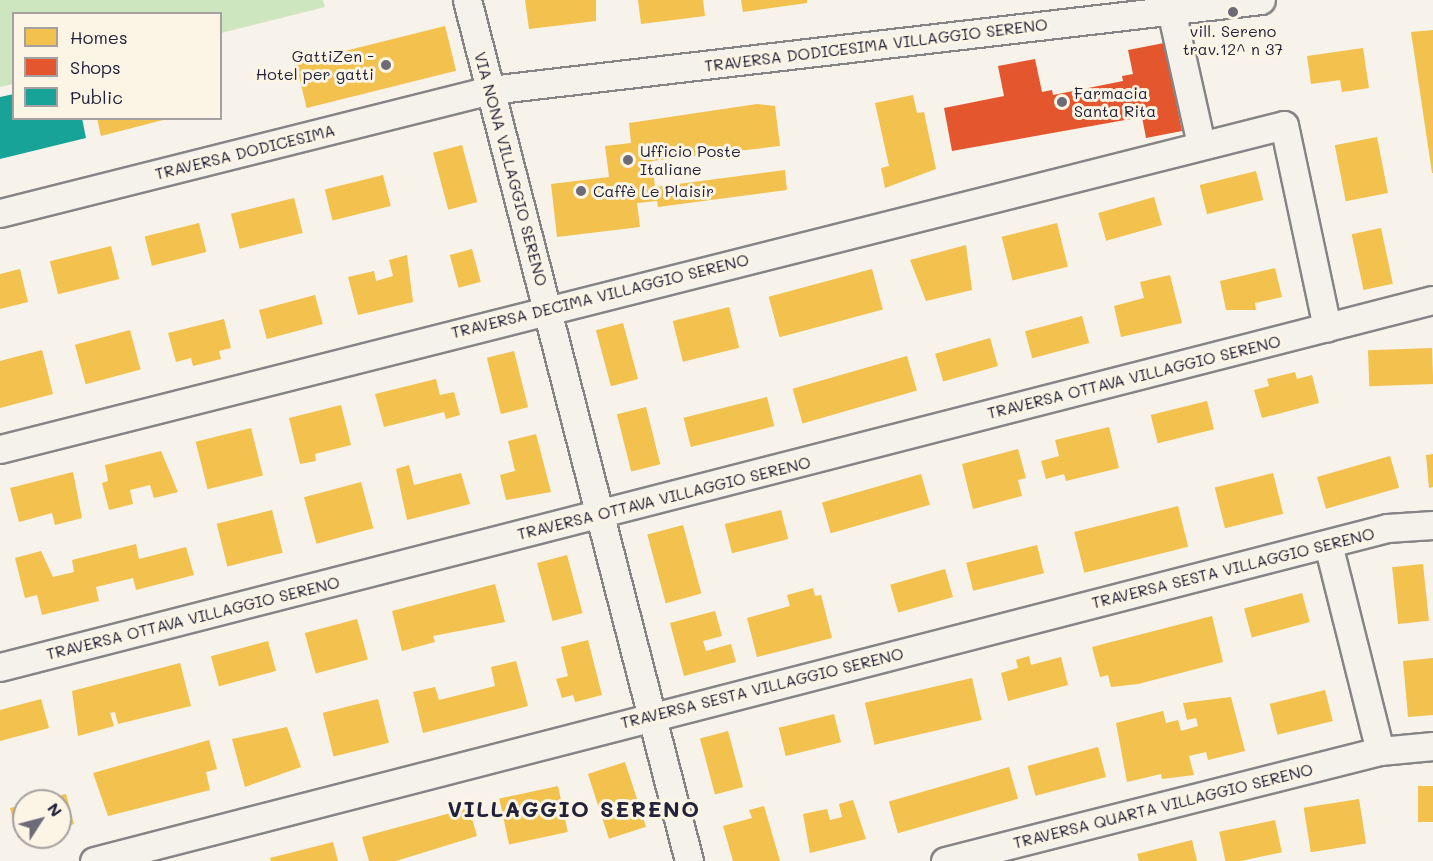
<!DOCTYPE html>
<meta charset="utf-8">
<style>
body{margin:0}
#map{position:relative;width:1433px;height:861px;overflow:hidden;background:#f7f3ea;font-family:Mali,sans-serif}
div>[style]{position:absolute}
.green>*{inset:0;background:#cee6bf}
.homes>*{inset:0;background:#f2c14e;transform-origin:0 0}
.shops>*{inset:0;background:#e4572e}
.public>*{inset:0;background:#17a398}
.roads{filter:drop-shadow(2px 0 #868485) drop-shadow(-2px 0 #868485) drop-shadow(0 2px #868485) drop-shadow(0 -2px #868485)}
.minor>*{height:27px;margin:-13.5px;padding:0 13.5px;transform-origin:13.5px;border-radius:13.5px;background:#f5f2ec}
.dots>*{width:16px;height:16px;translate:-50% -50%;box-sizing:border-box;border:3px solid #fcf5e5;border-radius:50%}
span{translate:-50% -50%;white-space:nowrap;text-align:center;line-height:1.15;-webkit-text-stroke:6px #fcf5e5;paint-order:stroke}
.poi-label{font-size:16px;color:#22223b}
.right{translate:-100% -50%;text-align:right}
.left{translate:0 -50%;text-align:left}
.street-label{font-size:16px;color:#22223b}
.district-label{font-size:22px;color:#22223b;font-weight:700;letter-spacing:1.5px}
.legend{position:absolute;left:12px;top:12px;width:210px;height:108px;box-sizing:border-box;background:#fcf5e5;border:2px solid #a5a1a1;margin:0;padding:8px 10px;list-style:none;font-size:18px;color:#22223b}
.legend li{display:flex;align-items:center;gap:12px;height:30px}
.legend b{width:30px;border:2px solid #a5a1a1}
.north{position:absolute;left:12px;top:789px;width:60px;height:60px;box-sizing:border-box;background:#fcf5e5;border:2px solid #a5a1a1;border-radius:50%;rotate:54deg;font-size:16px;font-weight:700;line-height:24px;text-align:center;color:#22223b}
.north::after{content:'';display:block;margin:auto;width:21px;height:27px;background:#6d6b78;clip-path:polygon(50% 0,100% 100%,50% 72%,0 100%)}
</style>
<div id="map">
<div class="green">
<i style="clip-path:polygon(0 0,323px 0,325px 7px,221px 33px,220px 14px,14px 14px,13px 84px,0 87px)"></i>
</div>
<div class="homes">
<i style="clip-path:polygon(525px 0,596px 0,596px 21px,529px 29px)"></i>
<i style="clip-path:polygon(638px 0,703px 0,705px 16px,641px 24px)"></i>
<i style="clip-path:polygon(741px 0,807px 0,807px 3px,743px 12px)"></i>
<i style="left:445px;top:26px;width:46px;height:154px;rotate:76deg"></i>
<i style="clip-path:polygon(1433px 30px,1433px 173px,1432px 173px,1411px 32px)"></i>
<i style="clip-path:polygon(1363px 48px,1369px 88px,1342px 92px,1340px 80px,1311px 84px,1307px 56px)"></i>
<i style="clip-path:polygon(913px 95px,917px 113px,924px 112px,936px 169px,885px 188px,881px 168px,889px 166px,875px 103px)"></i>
<i style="clip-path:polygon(757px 104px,775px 106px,780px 146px,652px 161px,655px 187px,785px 170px,787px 190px,658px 207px,657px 201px,637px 203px,640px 227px,557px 237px,551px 184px,609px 177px,605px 146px,631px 143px,629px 123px)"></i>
<i style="clip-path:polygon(97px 118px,167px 118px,167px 119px,101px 136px)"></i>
<i style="left:1377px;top:137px;width:57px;height:43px;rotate:79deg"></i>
<i style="left:462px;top:145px;width:59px;height:30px;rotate:75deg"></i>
<i style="left:1256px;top:171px;width:30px;height:58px;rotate:76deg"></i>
<i style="left:383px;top:175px;width:32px;height:60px;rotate:76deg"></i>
<i style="left:1154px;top:197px;width:29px;height:58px;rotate:74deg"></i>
<i style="left:294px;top:198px;width:36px;height:65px;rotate:76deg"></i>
<i style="left:199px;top:223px;width:30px;height:56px;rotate:76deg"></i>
<i style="left:1057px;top:223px;width:45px;height:57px;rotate:76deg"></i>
<i style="left:1381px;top:228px;width:57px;height:30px;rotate:78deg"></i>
<i style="clip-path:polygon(966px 245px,972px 290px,926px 301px,910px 260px)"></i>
<i style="left:111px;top:246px;width:34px;height:63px;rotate:76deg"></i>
<i style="left:472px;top:249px;width:34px;height:23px;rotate:75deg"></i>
<i style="clip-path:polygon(407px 255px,413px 302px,358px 315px,348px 277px,374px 271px,376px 281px,393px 276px,389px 260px)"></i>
<i style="clip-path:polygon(1275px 268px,1282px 297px,1255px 303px,1256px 310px,1226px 310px,1220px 281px)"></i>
<i style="clip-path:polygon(20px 269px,28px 302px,0 309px,0 274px)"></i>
<i style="left:872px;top:269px;width:42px;height:107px;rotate:75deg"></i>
<i style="clip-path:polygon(1170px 275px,1182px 323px,1121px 337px,1114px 306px,1144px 298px,1140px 282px)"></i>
<i style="left:315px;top:295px;width:30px;height:58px;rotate:75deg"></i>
<i style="left:729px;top:307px;width:42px;height:58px;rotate:76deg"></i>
<i style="left:1082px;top:316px;width:28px;height:59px;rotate:75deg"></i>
<i style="clip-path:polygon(224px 319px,231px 348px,219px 351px,221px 359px,193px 366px,191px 358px,176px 362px,168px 333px)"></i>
<i style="left:623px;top:323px;width:58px;height:28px;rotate:75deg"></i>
<i style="left:130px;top:330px;width:41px;height:57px;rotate:75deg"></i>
<i style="left:990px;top:338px;width:29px;height:57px;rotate:74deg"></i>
<i style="left:1432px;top:348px;width:36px;height:64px;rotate:88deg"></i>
<i style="clip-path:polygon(42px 350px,53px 394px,0 408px,0 361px)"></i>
<i style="left:514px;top:351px;width:58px;height:28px;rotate:76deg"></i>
<i style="left:907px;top:356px;width:36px;height:119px;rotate:74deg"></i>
<i style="clip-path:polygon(1295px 372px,1297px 379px,1312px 375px,1319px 403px,1262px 418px,1254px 390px,1269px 386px,1267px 379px)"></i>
<i style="clip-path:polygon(436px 379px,440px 395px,454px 392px,460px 415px,446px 419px,444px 412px,384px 427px,375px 394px)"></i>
<i style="left:767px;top:397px;width:30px;height:86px;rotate:76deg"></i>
<i style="left:1207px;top:401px;width:29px;height:58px;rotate:76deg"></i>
<i style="clip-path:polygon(341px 405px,351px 445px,315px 454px,316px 461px,300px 464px,289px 418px)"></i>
<i style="left:646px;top:407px;width:59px;height:30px;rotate:76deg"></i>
<i style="clip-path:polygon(1109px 427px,1119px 468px,1066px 481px,1064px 474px,1046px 479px,1041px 461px,1059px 456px,1055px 440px)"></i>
<i style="left:251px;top:428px;width:49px;height:57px;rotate:76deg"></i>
<i style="clip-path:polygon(536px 434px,551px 492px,506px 500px,500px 475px,515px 471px,508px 441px)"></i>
<i style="clip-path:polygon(1018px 449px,1026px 478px,1018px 480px,1022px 496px,973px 509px,962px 464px)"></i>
<i style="clip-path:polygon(161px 451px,178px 492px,154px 498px,150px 485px,130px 490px,133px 504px,109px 510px,102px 483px,108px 481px,105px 465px)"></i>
<i style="clip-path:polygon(1433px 454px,1433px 487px,1429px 488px,1426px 455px)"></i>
<i style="left:1390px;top:456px;width:33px;height:76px;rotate:74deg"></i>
<i style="clip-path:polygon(409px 465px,414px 485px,461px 473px,470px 504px,407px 520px,396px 469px)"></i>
<i style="clip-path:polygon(73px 472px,82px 518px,55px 525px,52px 513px,19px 522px,10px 488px)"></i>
<i style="left:1273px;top:473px;width:42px;height:60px;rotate:76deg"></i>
<i style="left:921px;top:474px;width:32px;height:103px;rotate:74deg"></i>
<i style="left:361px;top:482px;width:48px;height:59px;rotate:75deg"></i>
<i style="left:1178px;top:506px;width:42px;height:107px;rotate:76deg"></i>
<i style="left:272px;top:510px;width:44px;height:57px;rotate:76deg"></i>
<i style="left:781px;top:510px;width:30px;height:58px;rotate:76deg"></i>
<i style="left:683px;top:525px;width:71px;height:37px;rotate:75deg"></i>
<i style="clip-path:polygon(136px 544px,139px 559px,186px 547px,194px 575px,136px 590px,133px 578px,96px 587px,99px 601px,42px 615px,37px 595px,25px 598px,15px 558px,41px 551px,53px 577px,74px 572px,72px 560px)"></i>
<i style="left:1037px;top:545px;width:29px;height:73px;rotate:76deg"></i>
<i style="left:567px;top:555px;width:60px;height:31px;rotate:75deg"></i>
<i style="left:1423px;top:564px;width:57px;height:31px;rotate:84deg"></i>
<i style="left:945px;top:569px;width:29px;height:57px;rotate:74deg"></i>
<i style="clip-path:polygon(495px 584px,505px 622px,433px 636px,435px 642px,402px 651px,392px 611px)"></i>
<i style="clip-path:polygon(813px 588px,815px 596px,821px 595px,832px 638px,757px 657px,747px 618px,790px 606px,787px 595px)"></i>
<i style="left:1302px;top:593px;width:30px;height:60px;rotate:75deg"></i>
<i style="clip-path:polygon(715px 611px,722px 636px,703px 641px,706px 651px,731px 644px,736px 662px,684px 676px,670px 623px)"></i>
<i style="clip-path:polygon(1212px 616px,1223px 662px,1138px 684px,1111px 687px,1108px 675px,1100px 677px,1092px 647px)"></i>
<i style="left:357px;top:619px;width:42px;height:54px;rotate:75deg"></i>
<i style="clip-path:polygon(588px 640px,602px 695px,575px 702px,573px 695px,562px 698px,556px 679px,568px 676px,561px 647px)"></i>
<i style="left:268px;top:641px;width:31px;height:59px;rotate:75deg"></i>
<i style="clip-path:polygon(1029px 656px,1031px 665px,1061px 657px,1068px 685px,1008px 701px,1001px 673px,1018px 668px,1016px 660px)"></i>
<i style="clip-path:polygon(1433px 658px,1433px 715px,1408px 717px,1403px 661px)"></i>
<i style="clip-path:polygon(516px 661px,528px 706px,423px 733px,413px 692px,435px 687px,439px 700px,495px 686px,491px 667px)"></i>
<i style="clip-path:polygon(180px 663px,191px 706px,118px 724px,115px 712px,110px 713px,114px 726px,78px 736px,72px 691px)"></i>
<i style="left:972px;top:678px;width:43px;height:110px;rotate:77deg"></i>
<i style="left:1325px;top:690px;width:32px;height:57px;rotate:76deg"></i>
<i style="clip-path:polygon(1231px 697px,1245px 751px,1208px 760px,1206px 752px,1189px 756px,1194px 775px,1162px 779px,1161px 774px,1127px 782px,1116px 723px,1163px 711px,1166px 723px,1178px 720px,1181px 731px,1198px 726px,1196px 718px,1187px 720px,1183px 703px)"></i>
<i style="clip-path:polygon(41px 699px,49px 728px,0 741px,0 710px)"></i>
<i style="left:378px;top:699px;width:45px;height:57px;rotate:76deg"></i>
<i style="left:834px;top:714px;width:29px;height:57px;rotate:76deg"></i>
<i style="clip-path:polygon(287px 727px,301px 767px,245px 787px,232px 739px)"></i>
<i style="left:728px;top:731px;width:58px;height:29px;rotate:75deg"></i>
<i style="clip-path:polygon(209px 740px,217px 769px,206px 772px,210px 790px,108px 816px,93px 773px)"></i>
<i style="left:1098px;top:747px;width:31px;height:73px;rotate:75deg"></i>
<i style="left:625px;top:762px;width:68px;height:39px;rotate:72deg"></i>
<i style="left:1009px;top:767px;width:33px;height:125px;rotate:74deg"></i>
<i style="left:558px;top:786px;width:47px;height:60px;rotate:78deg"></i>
<i style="left:1418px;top:786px;width:15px;height:36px"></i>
<i style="clip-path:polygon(66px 794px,74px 824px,60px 828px,60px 801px,42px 800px)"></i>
<i style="left:1359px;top:799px;width:45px;height:56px;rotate:81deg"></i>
<i style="clip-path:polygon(853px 800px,866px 839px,810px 853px,803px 814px,827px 809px,830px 820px,842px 817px,839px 804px)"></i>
<i style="clip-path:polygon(24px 805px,24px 837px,18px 838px,10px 808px)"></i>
<i style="clip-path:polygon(764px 806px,780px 861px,733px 861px,723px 826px,752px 818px,749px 810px)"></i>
<i style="clip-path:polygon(469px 808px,477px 836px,396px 861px,369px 861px,362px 837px)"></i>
<i style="left:1275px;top:820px;width:33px;height:57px;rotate:78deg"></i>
<i style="clip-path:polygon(1192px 840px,1197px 861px,1139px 861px,1137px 854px)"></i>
<i style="clip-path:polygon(333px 842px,338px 861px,271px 861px,270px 858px)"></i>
</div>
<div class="shops">
<i style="clip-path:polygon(1164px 43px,1182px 131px,1146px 138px,1142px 117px,952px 151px,944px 108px,1004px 96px,998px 66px,1035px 59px,1042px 92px,1052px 90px,1053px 95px,1123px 81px,1122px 76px,1133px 74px,1128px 50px)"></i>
</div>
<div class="public">
<i style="clip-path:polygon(14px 94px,14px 118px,82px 118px,86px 138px,0 159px,0 97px)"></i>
</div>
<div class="roads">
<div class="minor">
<i style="left:467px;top:0;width:889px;rotate:75.54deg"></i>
<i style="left:1171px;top:10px;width:137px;rotate:77.4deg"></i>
<i style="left:0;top:213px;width:505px;rotate:-14.09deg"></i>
<i style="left:490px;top:90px;width:776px;rotate:-6.66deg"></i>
<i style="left:0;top:449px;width:1324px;rotate:-14.16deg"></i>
<i style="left:1284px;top:125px;width:207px;rotate:78deg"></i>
<i style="left:1328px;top:544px;width:213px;rotate:75.9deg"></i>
<i style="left:0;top:667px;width:1479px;rotate:-14.37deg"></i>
<i style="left:94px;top:861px;width:1335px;rotate:-14.44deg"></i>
<i style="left:1387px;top:528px;width:46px;rotate:-3.7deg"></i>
<i style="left:945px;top:861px;width:449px;rotate:-14.2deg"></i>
<i style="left:1380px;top:751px;width:53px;rotate:-5.4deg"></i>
</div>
</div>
<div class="dots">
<i style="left:1233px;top:12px;background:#6d6b78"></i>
<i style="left:386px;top:65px;background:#6d6b78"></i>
<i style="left:1062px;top:102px;background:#6d6b78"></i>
<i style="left:628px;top:160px;background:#6d6b78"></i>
<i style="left:581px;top:191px;background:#6d6b78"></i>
</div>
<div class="poi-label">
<span style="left:1233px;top:40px">vill. Sereno<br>trav.12^ n 37</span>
<span class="right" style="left:374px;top:65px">GattiZen -<br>Hotel per gatti</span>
<span class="left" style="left:1074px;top:102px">Farmacia<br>Santa Rita</span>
<span class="left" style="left:640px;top:160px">Ufficio Poste<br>Italiane</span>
<span class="left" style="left:593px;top:191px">Caffè Le Plaisir</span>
</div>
<div class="street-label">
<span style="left:876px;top:45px;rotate:-7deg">TRAVERSA DODICESIMA VILLAGGIO SERENO</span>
<span style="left:245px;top:152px;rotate:-14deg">TRAVERSA DODICESIMA</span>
<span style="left:511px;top:169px;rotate:75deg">VIA NONA VILLAGGIO SERENO</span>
<span style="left:600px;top:296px;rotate:-14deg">TRAVERSA DECIMA VILLAGGIO SERENO</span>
<span style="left:1134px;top:377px;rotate:-14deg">TRAVERSA OTTAVA VILLAGGIO SERENO</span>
<span style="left:664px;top:498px;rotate:-14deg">TRAVERSA OTTAVA VILLAGGIO SERENO</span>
<span style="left:1233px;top:568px;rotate:-14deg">TRAVERSA SESTA VILLAGGIO SERENO</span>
<span style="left:193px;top:618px;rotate:-14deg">TRAVERSA OTTAVA VILLAGGIO SERENO</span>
<span style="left:762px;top:688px;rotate:-14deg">TRAVERSA SESTA VILLAGGIO SERENO</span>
<span style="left:1163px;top:806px;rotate:-14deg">TRAVERSA QUARTA VILLAGGIO SERENO</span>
</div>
<div class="district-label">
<span style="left:574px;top:809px">VILLAGGIO SERENO</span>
</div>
<ul class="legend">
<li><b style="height:16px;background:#f2c14e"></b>Homes</li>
<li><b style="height:16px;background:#e4572e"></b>Shops</li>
<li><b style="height:16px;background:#17a398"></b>Public</li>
</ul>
<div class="north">N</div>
</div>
